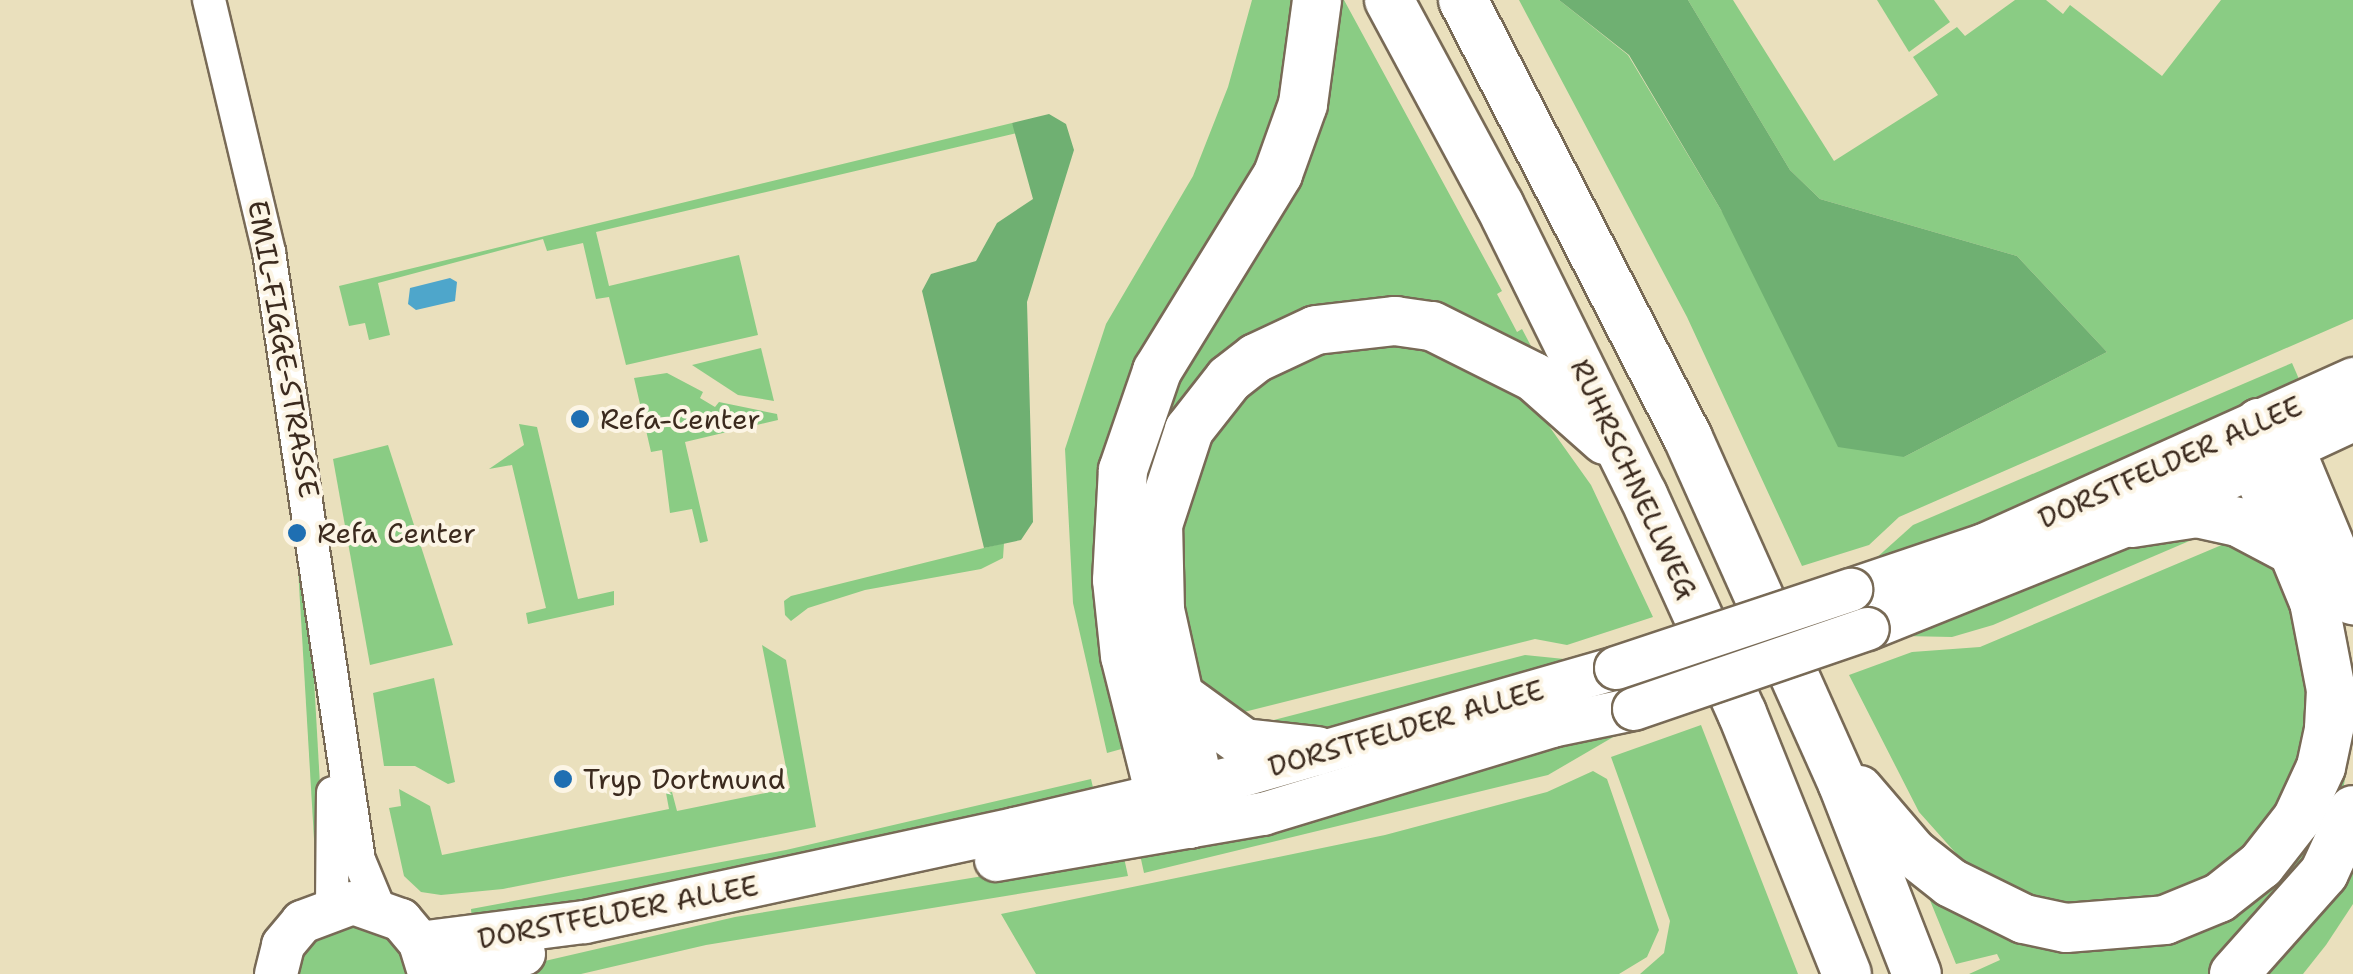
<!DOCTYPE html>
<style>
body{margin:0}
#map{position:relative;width:2353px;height:974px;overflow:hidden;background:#eae0bd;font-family:"Shantell Sans",sans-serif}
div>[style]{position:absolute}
.green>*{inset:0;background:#8acc84}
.forest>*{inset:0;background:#6fb072}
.water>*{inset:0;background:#4ea6cb}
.roads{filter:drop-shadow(2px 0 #786a56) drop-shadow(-2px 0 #786a56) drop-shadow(0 2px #786a56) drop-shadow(0 -2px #786a56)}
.minor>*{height:32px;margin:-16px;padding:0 16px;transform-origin:16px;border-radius:16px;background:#fff}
.major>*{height:42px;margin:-21px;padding:0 21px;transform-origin:21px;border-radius:21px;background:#fff}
.highway>*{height:48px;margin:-24px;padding:0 24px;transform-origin:24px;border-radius:24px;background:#fff}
.bridges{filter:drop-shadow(2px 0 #786a56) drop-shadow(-2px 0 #786a56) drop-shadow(0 2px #786a56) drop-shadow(0 -2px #786a56)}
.major-bridge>*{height:42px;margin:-21px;padding:0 21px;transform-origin:21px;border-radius:21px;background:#fff}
.dots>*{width:28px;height:28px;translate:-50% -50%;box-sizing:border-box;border:5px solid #fcf5e5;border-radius:50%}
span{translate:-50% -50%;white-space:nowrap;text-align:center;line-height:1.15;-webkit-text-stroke:8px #fcf5e5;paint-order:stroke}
.street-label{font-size:28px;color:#3b2a1e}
.poi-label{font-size:28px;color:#3b2a1e}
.left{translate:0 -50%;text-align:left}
</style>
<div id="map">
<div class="green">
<i style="clip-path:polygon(1252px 0,1298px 0,1279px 140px,1103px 462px,1093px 564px,1125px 748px,1107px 753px,1073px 603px,1065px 449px,1106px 324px,1193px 176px,1228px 87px)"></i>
<i style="clip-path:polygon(1325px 0,1344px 0,1502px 291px,1497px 294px,1517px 332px,1522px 329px,1548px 378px,1317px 313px,1160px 463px,1145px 460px)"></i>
<i style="clip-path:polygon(1519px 0,1559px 0,1628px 55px,1721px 210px,1904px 457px,2107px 352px,2017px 256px,1820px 199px,1790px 170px,1688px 0,1733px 0,1834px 161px,1938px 95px,1913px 57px,1957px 27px,1965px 36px,2015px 0,2046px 0,2063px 14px,2070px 5px,2162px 76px,2221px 0,2353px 0,2353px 319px,1899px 517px,1869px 545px,1802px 566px,1687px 317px)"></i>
<i style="clip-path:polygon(1877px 0,1934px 0,1950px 22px,1909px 52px)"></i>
<i style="clip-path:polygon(1012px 123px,1017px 133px,596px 232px,609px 286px,739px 255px,758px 335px,626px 365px,609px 297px,596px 299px,583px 243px,547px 251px,543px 239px,378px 283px,390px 335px,369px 340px,365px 323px,349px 326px,339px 286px)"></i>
<i style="clip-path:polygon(1349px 335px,1451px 346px,1534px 405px,1591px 485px,1653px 617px,1567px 645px,1535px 639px,1224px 717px,1203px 697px,1176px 643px,1176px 493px,1245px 382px)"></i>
<i style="clip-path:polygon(761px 348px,774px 401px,738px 395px,692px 365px)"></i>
<i style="clip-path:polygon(2292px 363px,2302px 386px,1930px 544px,1874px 560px,1913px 525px)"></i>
<i style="clip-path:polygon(667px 373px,703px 392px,700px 398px,715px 407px,719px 402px,777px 414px,778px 420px,685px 442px,708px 541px,700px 543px,692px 509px,670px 513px,662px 450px,651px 452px,634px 378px)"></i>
<i style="clip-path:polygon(519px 424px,537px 427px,578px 599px,614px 591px,614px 605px,528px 624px,526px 613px,546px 608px,512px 465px,489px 469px,524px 445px)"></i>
<i style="clip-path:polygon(388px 445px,453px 645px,370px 665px,333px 459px)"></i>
<i style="clip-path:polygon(2159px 531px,2208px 533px,1993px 625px,1952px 637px,1904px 636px)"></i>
<i style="clip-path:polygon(2243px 536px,2274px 556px,2297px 592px,2318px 713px,2276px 826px,2191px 898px,2066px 916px,1970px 869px,1919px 812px,1849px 675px,1912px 652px,1980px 647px)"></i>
<i style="clip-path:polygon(1004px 543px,1003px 558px,981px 569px,865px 590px,808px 608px,791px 621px,785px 615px,784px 601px,791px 596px)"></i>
<i style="clip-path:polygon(298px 568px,303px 568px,310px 608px,324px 856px,315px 856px)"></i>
<i style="clip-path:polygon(2331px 590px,2353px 676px,2353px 735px,2341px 801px,2328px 833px,2217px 974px,1969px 974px,2000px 960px,1997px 954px,1956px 964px,1927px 893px,2064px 945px,2292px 858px)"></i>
<i style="clip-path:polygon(762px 645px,786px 660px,816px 827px,503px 889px,441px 895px,421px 892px,404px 876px,389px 808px,401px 806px,399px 789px,430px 806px,442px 855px,669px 809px,666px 793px,672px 792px,677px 811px,790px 788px)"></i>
<i style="clip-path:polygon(1525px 655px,1574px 660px,1339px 731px,1251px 726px)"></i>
<i style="clip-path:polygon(434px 678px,455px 782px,448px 784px,415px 766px,384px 766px,373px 693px)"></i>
<i style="clip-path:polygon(1639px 722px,1548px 775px,1144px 873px,1139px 850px)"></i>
<i style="clip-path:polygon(1701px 725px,1798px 974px,1640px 974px,1664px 953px,1670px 921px,1611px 757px)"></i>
<i style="clip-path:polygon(1593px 771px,1607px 779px,1659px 930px,1647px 957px,1619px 974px,1036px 974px,1001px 914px,1385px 835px,1547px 792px)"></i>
<i style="clip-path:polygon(1091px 779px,1095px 796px,473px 932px,471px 909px,786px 850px)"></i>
<i style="clip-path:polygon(2353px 844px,2353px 904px,2326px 945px,2303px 974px,2253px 974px)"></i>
<i style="clip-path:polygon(1123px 853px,1128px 876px,706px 945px,581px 974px,489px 974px,735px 917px)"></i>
<i style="clip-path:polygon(334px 924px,369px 924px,399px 945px,410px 974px,294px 974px,305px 945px)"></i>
</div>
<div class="forest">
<i style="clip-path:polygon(1559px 0,1688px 0,1790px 170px,1820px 199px,2017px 256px,2107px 352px,1904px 457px,1838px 447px,1721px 210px,1629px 55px)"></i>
<i style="clip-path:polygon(1049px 114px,1066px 124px,1074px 150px,1027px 302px,1033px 522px,1021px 540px,984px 548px,922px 291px,931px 274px,976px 261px,997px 223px,1033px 199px,1012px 123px)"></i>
</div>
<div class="water">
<i style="clip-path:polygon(450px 278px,457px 282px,455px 301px,416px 310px,408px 304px,410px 288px)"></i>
</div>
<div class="roads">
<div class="minor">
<i style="left:209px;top:0;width:259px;rotate:76.6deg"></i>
<i style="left:269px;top:252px;width:615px;rotate:81.58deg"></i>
<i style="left:359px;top:860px;width:52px;rotate:67.4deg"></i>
<i style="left:332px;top:906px;width:113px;rotate:-89.5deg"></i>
</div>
<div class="major">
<i style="left:1851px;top:590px;width:140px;rotate:-18.7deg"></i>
<i style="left:1984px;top:545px;width:405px;rotate:-24.2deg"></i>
<i style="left:1868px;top:629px;width:284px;rotate:-21.9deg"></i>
<i style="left:2132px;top:523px;width:244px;rotate:-25deg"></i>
<i style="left:996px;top:860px;width:271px;rotate:-9.8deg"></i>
<i style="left:1263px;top:814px;width:302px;rotate:-16.9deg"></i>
<i style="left:1552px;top:726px;width:84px;rotate:-11.7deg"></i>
<i style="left:420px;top:943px;width:166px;rotate:-7.3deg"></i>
<i style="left:585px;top:922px;width:440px;rotate:-12.2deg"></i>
<i style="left:1015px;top:829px;width:224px;rotate:-13.2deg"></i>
<i style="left:1233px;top:778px;width:398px;rotate:-16deg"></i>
<i style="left:276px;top:974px;width:30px;rotate:-76deg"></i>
<i style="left:283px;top:945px;width:30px;rotate:-50deg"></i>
<i style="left:302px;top:922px;width:54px;rotate:-20.4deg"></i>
<i style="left:353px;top:903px;width:51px;rotate:19.5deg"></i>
<i style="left:401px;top:920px;width:30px;rotate:50deg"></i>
<i style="left:420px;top:943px;width:27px;rotate:73deg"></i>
<i style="left:458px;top:974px;width:69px;rotate:-16.9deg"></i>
</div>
<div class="highway">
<i style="left:1389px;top:0;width:232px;rotate:61.7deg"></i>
<i style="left:1499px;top:204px;width:325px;rotate:63.7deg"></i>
<i style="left:1643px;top:495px;width:239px;rotate:65.6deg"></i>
<i style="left:1742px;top:713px;width:281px;rotate:68.1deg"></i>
<i style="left:1463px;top:0;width:492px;rotate:62.8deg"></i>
<i style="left:1688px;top:438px;width:377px;rotate:65.9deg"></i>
<i style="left:1842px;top:782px;width:206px;rotate:68.7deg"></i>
<i style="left:2259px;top:423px;width:40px;rotate:40deg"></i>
<i style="left:2290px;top:449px;width:164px;rotate:67.4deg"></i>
<i style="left:2259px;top:423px;width:42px;rotate:96.8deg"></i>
<i style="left:2254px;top:465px;width:94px;rotate:65.6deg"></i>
<i style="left:1175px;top:693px;width:85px;rotate:35.9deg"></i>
<i style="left:1244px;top:743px;width:74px;rotate:6.2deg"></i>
<i style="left:1859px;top:790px;width:83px;rotate:49.4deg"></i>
<i style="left:1913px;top:853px;width:48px;rotate:38.3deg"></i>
<i style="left:1951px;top:883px;width:81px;rotate:26.3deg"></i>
<i style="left:2024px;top:919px;width:43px;rotate:12.1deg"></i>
<i style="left:2066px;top:928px;width:99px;rotate:-4.6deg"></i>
<i style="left:2165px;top:920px;width:58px;rotate:-22.2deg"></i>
<i style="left:2219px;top:898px;width:53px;rotate:-38.2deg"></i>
<i style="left:2261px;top:865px;width:58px;rotate:-52deg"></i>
<i style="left:2297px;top:819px;width:57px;rotate:-65.2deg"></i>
<i style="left:2321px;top:767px;width:40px;rotate:-78deg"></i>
<i style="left:2329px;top:728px;width:38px;rotate:-87deg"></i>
<i style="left:2331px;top:690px;width:90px;rotate:-100.9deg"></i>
<i style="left:2314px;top:602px;width:55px;rotate:-112.4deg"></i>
<i style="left:2293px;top:551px;width:62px;rotate:-152.2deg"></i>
<i style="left:2238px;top:522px;width:42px;rotate:-167.6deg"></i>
<i style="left:2197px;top:513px;width:66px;rotate:171.3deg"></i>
<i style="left:1189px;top:824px;width:39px;rotate:-75deg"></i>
<i style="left:1199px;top:786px;width:180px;rotate:-102.5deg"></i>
<i style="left:1160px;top:610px;width:85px;rotate:-91.3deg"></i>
<i style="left:1158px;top:525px;width:100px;rotate:-71.9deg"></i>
<i style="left:1189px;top:430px;width:65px;rotate:-51.9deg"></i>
<i style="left:1229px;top:379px;width:34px;rotate:-38deg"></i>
<i style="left:1256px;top:358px;width:66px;rotate:-25deg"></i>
<i style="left:1316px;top:330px;width:80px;rotate:-6.5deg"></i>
<i style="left:1395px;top:321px;width:37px;rotate:8deg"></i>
<i style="left:1432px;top:326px;width:114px;rotate:26.6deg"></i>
<i style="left:1534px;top:377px;width:95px;rotate:41.6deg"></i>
<i style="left:1189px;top:824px;width:41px;rotate:-135deg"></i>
<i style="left:1160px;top:795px;width:143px;rotate:-104.1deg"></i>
<i style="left:1125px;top:656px;width:76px;rotate:-96deg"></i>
<i style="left:1117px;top:580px;width:110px;rotate:-86.9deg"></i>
<i style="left:1123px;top:470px;width:105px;rotate:-71deg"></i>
<i style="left:1157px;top:371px;width:231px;rotate:-58.4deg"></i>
<i style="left:1278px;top:174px;width:74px;rotate:-70.3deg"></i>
<i style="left:1303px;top:104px;width:105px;rotate:-82.3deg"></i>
<i style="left:2234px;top:974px;width:135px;rotate:-48.3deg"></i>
<i style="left:2324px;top:873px;width:69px;rotate:-65.3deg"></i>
</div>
</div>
<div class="bridges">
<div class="major-bridge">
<i style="left:1616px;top:668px;width:248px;rotate:-18.4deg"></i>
<i style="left:1634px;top:709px;width:247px;rotate:-18.9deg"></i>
</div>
</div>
<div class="dots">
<i style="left:580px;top:419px;background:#1f6fb2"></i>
<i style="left:297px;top:533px;background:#1f6fb2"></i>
<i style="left:563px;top:779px;background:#1f6fb2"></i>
</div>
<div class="street-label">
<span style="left:284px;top:349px;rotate:80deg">EMIL-FIGGE-STRASSE</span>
<span style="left:2170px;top:462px;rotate:-24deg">DORSTFELDER ALLEE</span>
<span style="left:1634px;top:479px;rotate:65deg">RUHRSCHNELLWEG</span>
<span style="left:1406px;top:728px;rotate:-16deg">DORSTFELDER ALLEE</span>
<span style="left:618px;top:912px;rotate:-11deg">DORSTFELDER ALLEE</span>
</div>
<div class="poi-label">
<span class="left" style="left:600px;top:419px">Refa-Center</span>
<span class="left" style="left:317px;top:533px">Refa Center</span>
<span class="left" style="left:583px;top:779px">Tryp Dortmund</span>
</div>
</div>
